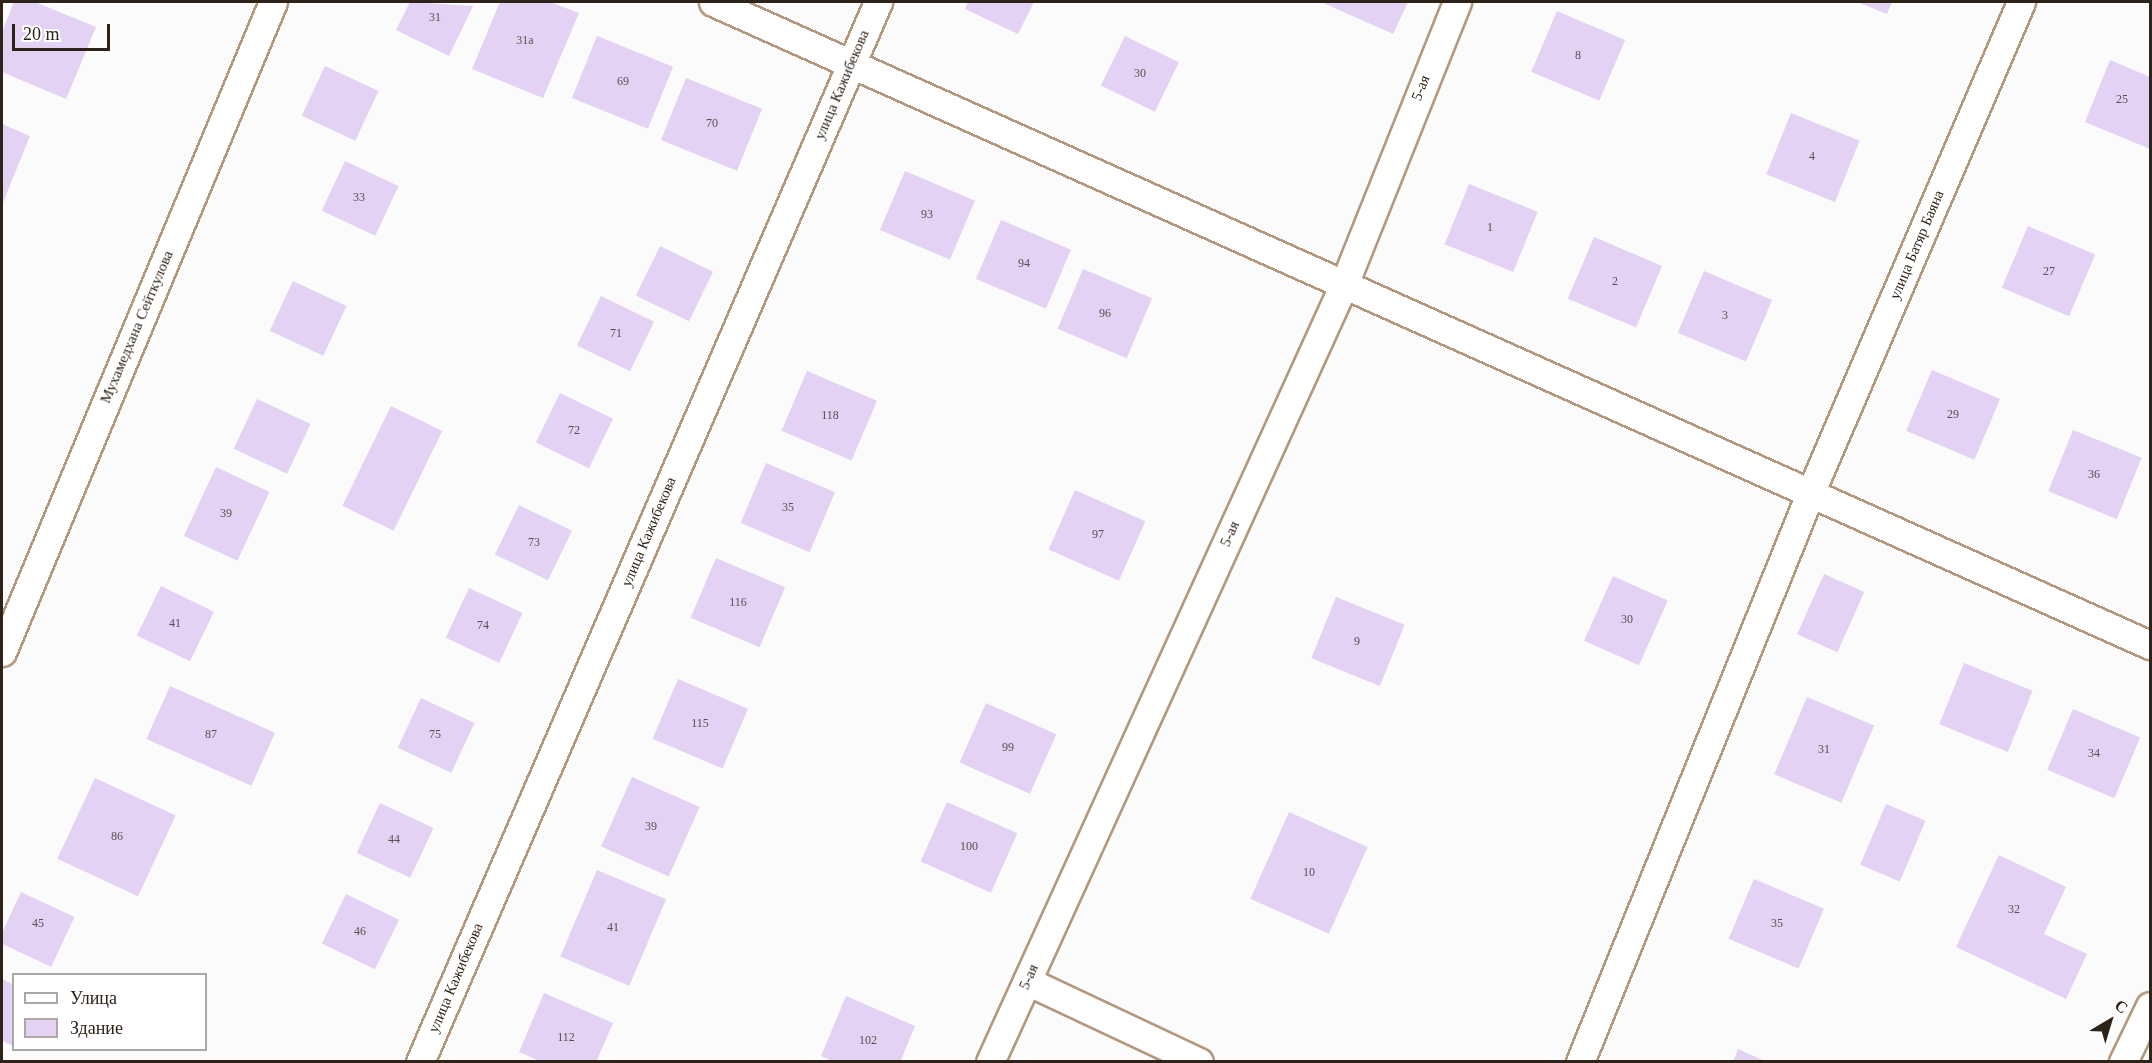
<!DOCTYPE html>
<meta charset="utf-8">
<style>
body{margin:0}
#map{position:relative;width:2152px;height:1063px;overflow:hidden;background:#fbfbfb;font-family:Georgia,serif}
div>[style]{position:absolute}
.building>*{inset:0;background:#e3d2f4;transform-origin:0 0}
.roads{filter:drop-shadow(2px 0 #b3987e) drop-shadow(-2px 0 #b3987e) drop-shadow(0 2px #b3987e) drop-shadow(0 -2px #b3987e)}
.minor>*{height:27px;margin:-13.5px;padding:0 13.5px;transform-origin:13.5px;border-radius:13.5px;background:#fff}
span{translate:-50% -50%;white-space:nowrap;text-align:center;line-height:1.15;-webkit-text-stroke:5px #fff;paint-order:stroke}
.number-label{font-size:12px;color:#5b4f50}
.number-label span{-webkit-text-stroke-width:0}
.street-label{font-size:15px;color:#2e2319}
.frame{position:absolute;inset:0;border:3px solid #2e2319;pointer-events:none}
.legend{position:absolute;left:12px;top:973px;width:195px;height:78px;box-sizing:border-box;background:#fff;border:2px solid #aba7a3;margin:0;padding:8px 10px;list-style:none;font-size:18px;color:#2e2319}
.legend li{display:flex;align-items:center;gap:12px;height:30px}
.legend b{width:30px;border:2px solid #aba7a3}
.north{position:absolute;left:2080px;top:991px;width:60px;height:60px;-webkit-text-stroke:4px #fff;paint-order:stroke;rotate:38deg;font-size:16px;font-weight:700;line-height:24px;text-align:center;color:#2e2319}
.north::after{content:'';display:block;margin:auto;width:21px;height:27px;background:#2e2319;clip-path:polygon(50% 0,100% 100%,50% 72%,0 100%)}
.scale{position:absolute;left:12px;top:24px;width:98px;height:27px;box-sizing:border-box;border:3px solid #2e2319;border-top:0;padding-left:8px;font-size:18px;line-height:21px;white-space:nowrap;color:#2e2319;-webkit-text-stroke:4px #fff;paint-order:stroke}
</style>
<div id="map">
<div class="building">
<i style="clip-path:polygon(14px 2px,35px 2px,96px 27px,66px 99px,2px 72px,2px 32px)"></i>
<i style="clip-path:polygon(410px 2px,473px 6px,449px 56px,396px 30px)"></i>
<i style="clip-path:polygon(500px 2px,550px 2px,579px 13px,543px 98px,472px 69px)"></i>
<i style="clip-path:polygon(968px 2px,1034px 2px,1018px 34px,965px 9px)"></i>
<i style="clip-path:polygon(1321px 2px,1408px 2px,1393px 34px)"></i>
<i style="clip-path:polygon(1857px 2px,1892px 2px,1887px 14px)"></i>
<i style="left:1557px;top:11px;width:74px;height:66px;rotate:23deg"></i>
<i style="left:597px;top:36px;width:82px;height:67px;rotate:22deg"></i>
<i style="left:1125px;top:36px;width:60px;height:55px;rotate:26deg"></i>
<i style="clip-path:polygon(2110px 60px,2150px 77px,2150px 149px,2085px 122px)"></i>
<i style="left:325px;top:66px;width:59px;height:55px;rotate:25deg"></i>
<i style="left:686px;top:78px;width:82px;height:67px;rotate:22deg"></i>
<i style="left:1791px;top:113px;width:74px;height:66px;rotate:22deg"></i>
<i style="clip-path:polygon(2px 124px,30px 136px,2px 205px)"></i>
<i style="left:345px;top:161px;width:59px;height:55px;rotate:25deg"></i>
<i style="left:905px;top:171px;width:76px;height:64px;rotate:23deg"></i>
<i style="left:1469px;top:184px;width:74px;height:65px;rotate:22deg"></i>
<i style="left:1001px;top:220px;width:76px;height:64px;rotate:23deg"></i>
<i style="left:2028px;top:226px;width:73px;height:67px;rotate:23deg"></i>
<i style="left:1594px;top:237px;width:74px;height:67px;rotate:23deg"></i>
<i style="left:660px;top:246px;width:59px;height:55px;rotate:26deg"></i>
<i style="left:1083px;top:269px;width:75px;height:65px;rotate:23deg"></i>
<i style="left:1704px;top:271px;width:74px;height:67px;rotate:23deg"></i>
<i style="left:293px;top:281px;width:59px;height:55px;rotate:25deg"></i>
<i style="left:601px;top:296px;width:59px;height:55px;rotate:26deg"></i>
<i style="left:1932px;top:370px;width:74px;height:66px;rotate:23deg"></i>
<i style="left:807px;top:371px;width:76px;height:65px;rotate:23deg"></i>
<i style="left:560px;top:393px;width:59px;height:55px;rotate:26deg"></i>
<i style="left:257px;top:399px;width:59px;height:55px;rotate:25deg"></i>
<i style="left:391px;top:406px;width:57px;height:111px;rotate:26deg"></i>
<i style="left:2073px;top:430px;width:74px;height:66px;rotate:22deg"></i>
<i style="left:766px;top:463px;width:75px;height:65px;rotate:23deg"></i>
<i style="left:216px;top:467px;width:59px;height:76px;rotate:25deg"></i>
<i style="left:1075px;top:490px;width:77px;height:65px;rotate:24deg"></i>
<i style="left:519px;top:505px;width:59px;height:55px;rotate:26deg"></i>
<i style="left:716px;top:558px;width:75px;height:65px;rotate:23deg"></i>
<i style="left:1824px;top:574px;width:44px;height:66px;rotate:24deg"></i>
<i style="left:1613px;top:576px;width:60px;height:71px;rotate:24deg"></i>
<i style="left:161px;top:586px;width:59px;height:55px;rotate:26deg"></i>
<i style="left:469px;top:588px;width:59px;height:55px;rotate:25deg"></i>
<i style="left:1336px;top:597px;width:74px;height:66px;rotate:22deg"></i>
<i style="left:1964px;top:663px;width:74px;height:66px;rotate:22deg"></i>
<i style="left:678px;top:679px;width:76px;height:65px;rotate:23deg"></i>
<i style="left:170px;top:686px;width:115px;height:58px;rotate:24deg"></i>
<i style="left:1807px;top:697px;width:73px;height:84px;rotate:23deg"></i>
<i style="left:421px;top:698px;width:59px;height:55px;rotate:25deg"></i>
<i style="left:986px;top:703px;width:77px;height:65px;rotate:24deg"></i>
<i style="left:2073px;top:709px;width:73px;height:66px;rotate:23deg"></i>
<i style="left:632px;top:777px;width:74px;height:76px;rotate:24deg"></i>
<i style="left:95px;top:778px;width:89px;height:89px;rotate:25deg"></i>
<i style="left:947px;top:802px;width:77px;height:65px;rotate:24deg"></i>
<i style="left:380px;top:803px;width:59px;height:55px;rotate:25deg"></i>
<i style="left:1886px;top:804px;width:43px;height:66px;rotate:23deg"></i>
<i style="left:1289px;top:812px;width:86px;height:95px;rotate:24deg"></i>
<i style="clip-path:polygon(1999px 855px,2066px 887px,2044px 934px,2087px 954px,2066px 999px,1956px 947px)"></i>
<i style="left:597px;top:870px;width:75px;height:94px;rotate:23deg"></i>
<i style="left:1754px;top:879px;width:76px;height:65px;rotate:23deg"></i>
<i style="left:21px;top:892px;width:59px;height:55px;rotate:25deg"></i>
<i style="left:346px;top:894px;width:59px;height:55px;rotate:26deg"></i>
<i style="clip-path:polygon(2px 979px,14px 985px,14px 1046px,2px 1041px)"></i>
<i style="clip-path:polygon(544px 993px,613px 1023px,596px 1062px,542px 1062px,519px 1052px)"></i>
<i style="clip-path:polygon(846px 996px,915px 1026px,900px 1062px,835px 1062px,821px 1056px)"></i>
<i style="clip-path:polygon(1738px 1049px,1767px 1062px,1733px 1062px)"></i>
</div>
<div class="roads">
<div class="minor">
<i style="left:713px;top:2px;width:1574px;rotate:24.11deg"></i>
<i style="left:2px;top:652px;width:704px;rotate:-67.37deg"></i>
<i style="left:1027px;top:981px;width:190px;rotate:25.2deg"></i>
<i style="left:420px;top:1062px;width:1155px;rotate:-66.63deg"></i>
<i style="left:990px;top:1062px;width:857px;rotate:-65.53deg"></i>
<i style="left:1345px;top:282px;width:302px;rotate:-68.2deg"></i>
<i style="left:1580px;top:1062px;width:618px;rotate:-67.96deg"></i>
<i style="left:1812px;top:489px;width:530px;rotate:-66.77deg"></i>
<i style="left:2123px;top:1062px;width:62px;rotate:-64.3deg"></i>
</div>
</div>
<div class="number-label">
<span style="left:435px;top:18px">31</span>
<span style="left:525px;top:41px">31а</span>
<span style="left:1578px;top:56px">8</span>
<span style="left:1140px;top:74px">30</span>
<span style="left:623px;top:82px">69</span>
<span style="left:2122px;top:100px">25</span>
<span style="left:712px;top:124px">70</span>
<span style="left:1812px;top:157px">4</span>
<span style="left:359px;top:198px">33</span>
<span style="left:927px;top:215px">93</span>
<span style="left:1490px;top:228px">1</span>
<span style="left:1024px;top:264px">94</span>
<span style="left:2049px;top:272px">27</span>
<span style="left:1615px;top:282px">2</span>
<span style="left:1105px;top:314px">96</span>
<span style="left:1725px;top:316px">3</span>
<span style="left:616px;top:334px">71</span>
<span style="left:1953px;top:415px">29</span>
<span style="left:830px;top:416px">118</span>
<span style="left:574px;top:431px">72</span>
<span style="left:2094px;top:475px">36</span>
<span style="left:788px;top:508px">35</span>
<span style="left:226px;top:514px">39</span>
<span style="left:1098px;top:535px">97</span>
<span style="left:534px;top:543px">73</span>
<span style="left:738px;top:603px">116</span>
<span style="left:1627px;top:620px">30</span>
<span style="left:175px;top:624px">41</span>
<span style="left:483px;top:626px">74</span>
<span style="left:1357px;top:642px">9</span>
<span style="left:700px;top:724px">115</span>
<span style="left:211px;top:735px">87</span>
<span style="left:435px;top:735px">75</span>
<span style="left:1008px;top:748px">99</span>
<span style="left:1824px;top:750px">31</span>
<span style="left:2094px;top:754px">34</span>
<span style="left:651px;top:827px">39</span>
<span style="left:117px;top:837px">86</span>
<span style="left:394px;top:840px">44</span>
<span style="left:969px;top:847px">100</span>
<span style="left:1309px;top:873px">10</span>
<span style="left:2014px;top:910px">32</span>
<span style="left:38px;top:924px">45</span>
<span style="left:1777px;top:924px">35</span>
<span style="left:613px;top:928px">41</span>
<span style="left:360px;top:932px">46</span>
<span style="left:566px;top:1038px">112</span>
<span style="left:868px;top:1041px">102</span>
</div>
<div class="street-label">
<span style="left:842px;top:85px;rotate:-67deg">улица Кажибекова</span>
<span style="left:1421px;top:88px;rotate:-68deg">5-ая</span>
<span style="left:1917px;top:245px;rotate:-67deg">улица Батяр Баяна</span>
<span style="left:137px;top:327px;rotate:-67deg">Мухамедхана Сейткулова</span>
<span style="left:649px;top:532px;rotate:-67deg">улица Кажибекова</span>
<span style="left:1230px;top:534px;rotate:-66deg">5-ая</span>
<span style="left:1029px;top:977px;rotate:-66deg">5-ая</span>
<span style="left:456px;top:978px;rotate:-67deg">улица Кажибекова</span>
</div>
<div class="frame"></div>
<ul class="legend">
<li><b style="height:8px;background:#fff"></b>Улица</li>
<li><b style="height:16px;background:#e3d2f4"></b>Здание</li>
</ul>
<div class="north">С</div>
<div class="scale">20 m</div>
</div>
